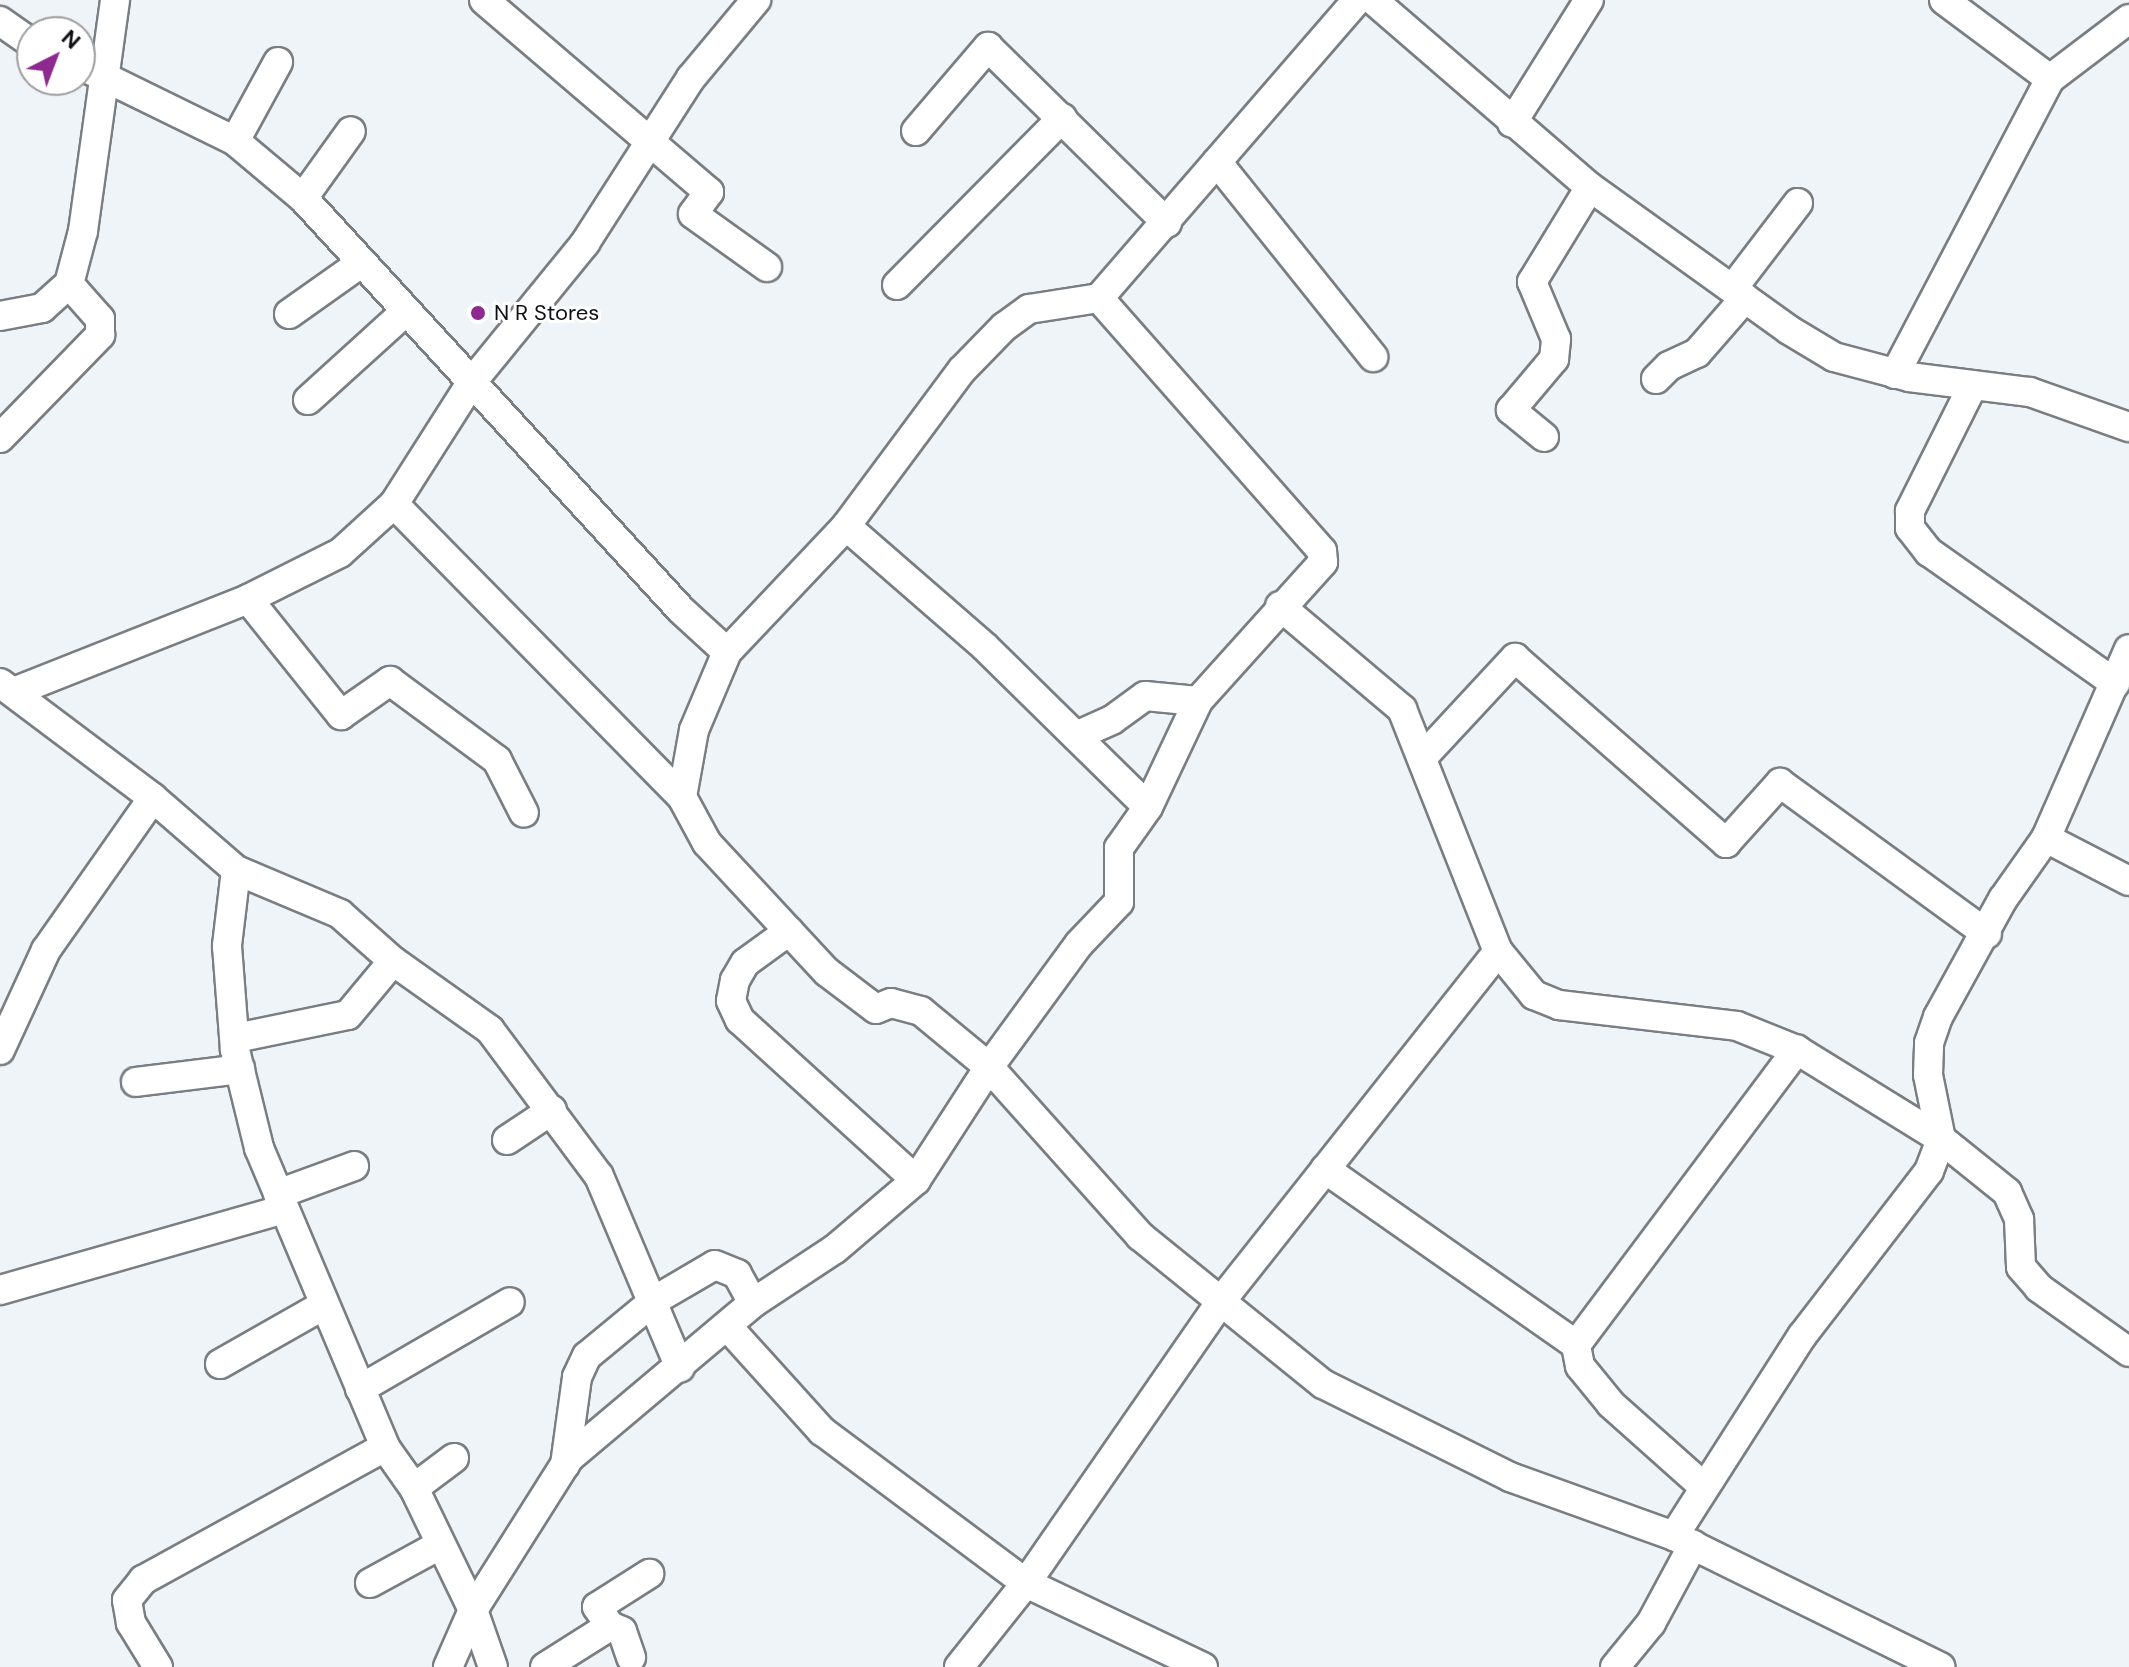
<!DOCTYPE html>
<style>
body{margin:0}
#map{position:relative;width:2129px;height:1667px;overflow:hidden;background:#eff4f8;font-family:"DM Sans",sans-serif}
div>[style]{position:absolute}
.roads{filter:drop-shadow(2px 0 #797e82) drop-shadow(-2px 0 #797e82) drop-shadow(0 2px #797e82) drop-shadow(0 -2px #797e82)}
.street>*{height:28px;margin:-14px;padding:0 14px;transform-origin:14px;border-radius:14px;background:#fff}
.dots>*{width:22px;height:22px;translate:-50% -50%;box-sizing:border-box;border:4px solid #fff;border-radius:50%}
span{translate:-50% -50%;white-space:nowrap;text-align:center;line-height:1.15;-webkit-text-stroke:6px #fff;paint-order:stroke}
.poi-label{font-size:22px;color:#0f1012}
.left{translate:0 -50%;text-align:left}
.north{position:absolute;left:16px;top:16px;width:80px;height:80px;box-sizing:border-box;background:#fff;border:2px solid #9f9fa0;border-radius:50%;rotate:42deg;font-size:22px;font-weight:700;line-height:32px;text-align:center;color:#0f1012}
.north::after{content:'';display:block;margin:auto;width:28px;height:36px;background:#8e298f;clip-path:polygon(50% 0,100% 100%,50% 72%,0 100%)}
</style>
<div id="map">
<div class="roads">
<div class="street">
<i style="left:484px;top:0;width:296px;rotate:40.5deg"></i>
<i style="left:709px;top:192px;width:27px;rotate:126deg"></i>
<i style="left:693px;top:214px;width:91px;rotate:35.6deg"></i>
<i style="left:1373px;top:0;width:286px;rotate:40.8deg"></i>
<i style="left:1590px;top:187px;width:245px;rotate:35.7deg"></i>
<i style="left:1789px;top:330px;width:52px;rotate:31deg"></i>
<i style="left:1834px;top:357px;width:78px;rotate:14.9deg"></i>
<i style="left:1909px;top:377px;width:122px;rotate:7.1deg"></i>
<i style="left:2030px;top:392px;width:105px;rotate:19.5deg"></i>
<i style="left:1944px;top:0;width:132px;rotate:36.7deg"></i>
<i style="left:0;top:21px;width:39px;rotate:35deg"></i>
<i style="left:80px;top:65px;width:173px;rotate:26.1deg"></i>
<i style="left:235px;top:141px;width:89px;rotate:40deg"></i>
<i style="left:303px;top:198px;width:559px;rotate:47.46deg"></i>
<i style="left:681px;top:610px;width:62px;rotate:42.4deg"></i>
<i style="left:727px;top:652px;width:85px;rotate:112.9deg"></i>
<i style="left:694px;top:730px;width:68px;rotate:100.2deg"></i>
<i style="left:682px;top:797px;width:52px;rotate:61.5deg"></i>
<i style="left:707px;top:843px;width:176px;rotate:47.1deg"></i>
<i style="left:827px;top:972px;width:61px;rotate:37.1deg"></i>
<i style="left:876px;top:1009px;width:16px;rotate:-22deg"></i>
<i style="left:891px;top:1003px;width:31px;rotate:15deg"></i>
<i style="left:921px;top:1011px;width:88px;rotate:39.5deg"></i>
<i style="left:989px;top:1067px;width:227px;rotate:48.2deg"></i>
<i style="left:1140px;top:1236px;width:235px;rotate:39deg"></i>
<i style="left:1323px;top:1384px;width:209px;rotate:26.4deg"></i>
<i style="left:1510px;top:1477px;width:174px;rotate:19.8deg"></i>
<i style="left:1674px;top:1536px;width:297px;rotate:26.2deg"></i>
<i style="left:1512px;top:123px;width:145px;rotate:-58deg"></i>
<i style="left:916px;top:131px;width:111px;rotate:-49.4deg"></i>
<i style="left:988px;top:47px;width:251px;rotate:44.5deg"></i>
<i style="left:235px;top:141px;width:90px;rotate:-61.4deg"></i>
<i style="left:1217px;top:162px;width:250px;rotate:51.3deg"></i>
<i style="left:303px;top:198px;width:82px;rotate:-54.4deg"></i>
<i style="left:897px;top:285px;width:235px;rotate:-45.3deg"></i>
<i style="left:1733px;top:288px;width:107px;rotate:-52.6deg"></i>
<i style="left:289px;top:314px;width:88px;rotate:-35.3deg"></i>
<i style="left:0;top:316px;width:43px;rotate:-10.8deg"></i>
<i style="left:42px;top:308px;width:36px;rotate:-42deg"></i>
<i style="left:1895px;top:374px;width:333px;rotate:-62.3deg"></i>
<i style="left:2050px;top:79px;width:99px;rotate:-37.2deg"></i>
<i style="left:1656px;top:379px;width:18px;rotate:-45deg"></i>
<i style="left:1669px;top:366px;width:31px;rotate:-25deg"></i>
<i style="left:1697px;top:353px;width:73px;rotate:-48.9deg"></i>
<i style="left:1973px;top:385px;width:141px;rotate:116.6deg"></i>
<i style="left:1910px;top:511px;width:17px;rotate:90deg"></i>
<i style="left:1910px;top:528px;width:31px;rotate:52deg"></i>
<i style="left:1929px;top:552px;width:228px;rotate:35.2deg"></i>
<i style="left:308px;top:400px;width:130px;rotate:-42.2deg"></i>
<i style="left:1544px;top:437px;width:43px;rotate:-140.7deg"></i>
<i style="left:1511px;top:410px;width:67px;rotate:-49.9deg"></i>
<i style="left:1554px;top:359px;width:20px;rotate:-84deg"></i>
<i style="left:1556px;top:339px;width:62px;rotate:-112.8deg"></i>
<i style="left:1532px;top:282px;width:111px;rotate:-58.6deg"></i>
<i style="left:0;top:438px;width:144px;rotate:-45.8deg"></i>
<i style="left:100px;top:335px;width:16px;rotate:-90deg"></i>
<i style="left:100px;top:319px;width:47px;rotate:-131.5deg"></i>
<i style="left:69px;top:284px;width:55px;rotate:-75.2deg"></i>
<i style="left:83px;top:231px;width:233px;rotate:-82.1deg"></i>
<i style="left:394px;top:504px;width:411px;rotate:45.5deg"></i>
<i style="left:846px;top:526px;width:184px;rotate:41deg"></i>
<i style="left:985px;top:647px;width:228px;rotate:44.5deg"></i>
<i style="left:248px;top:599px;width:149px;rotate:51.3deg"></i>
<i style="left:341px;top:715px;width:60px;rotate:-34.8deg"></i>
<i style="left:390px;top:681px;width:133px;rotate:36.4deg"></i>
<i style="left:497px;top:760px;width:59px;rotate:63deg"></i>
<i style="left:1280px;top:606px;width:160px;rotate:40.2deg"></i>
<i style="left:1402px;top:709px;width:260px;rotate:68.4deg"></i>
<i style="left:1498px;top:951px;width:57px;rotate:50.7deg"></i>
<i style="left:1534px;top:995px;width:27px;rotate:22deg"></i>
<i style="left:1559px;top:1005px;width:179px;rotate:6.7deg"></i>
<i style="left:1737px;top:1026px;width:65px;rotate:21.8deg"></i>
<i style="left:1797px;top:1050px;width:169px;rotate:31.7deg"></i>
<i style="left:1941px;top:1139px;width:85px;rotate:38.8deg"></i>
<i style="left:2007px;top:1192px;width:30px;rotate:66deg"></i>
<i style="left:2019px;top:1219px;width:48px;rotate:87.6deg"></i>
<i style="left:2021px;top:1267px;width:28px;rotate:49deg"></i>
<i style="left:2039px;top:1288px;width:110px;rotate:35.4deg"></i>
<i style="left:727px;top:652px;width:173px;rotate:-46.6deg"></i>
<i style="left:846px;top:526px;width:194px;rotate:-53.4deg"></i>
<i style="left:962px;top:370px;width:60px;rotate:-45.7deg"></i>
<i style="left:1004px;top:327px;width:31px;rotate:-36deg"></i>
<i style="left:1029px;top:309px;width:71px;rotate:-8.9deg"></i>
<i style="left:1099px;top:298px;width:394px;rotate:-49.1deg"></i>
<i style="left:0;top:683px;width:191px;rotate:36.9deg"></i>
<i style="left:153px;top:798px;width:110px;rotate:40.9deg"></i>
<i style="left:236px;top:870px;width:77px;rotate:96.8deg"></i>
<i style="left:227px;top:946px;width:104px;rotate:85.6deg"></i>
<i style="left:235px;top:1050px;width:101px;rotate:76.2deg"></i>
<i style="left:259px;top:1148px;width:324px;rotate:67.1deg"></i>
<i style="left:385px;top:1447px;width:50px;rotate:54.7deg"></i>
<i style="left:414px;top:1488px;width:136px;rotate:64.2deg"></i>
<i style="left:473px;top:1610px;width:60px;rotate:70.7deg"></i>
<i style="left:16px;top:691px;width:250px;rotate:-21.6deg"></i>
<i style="left:248px;top:599px;width:103px;rotate:-26.6deg"></i>
<i style="left:340px;top:553px;width:73px;rotate:-42.2deg"></i>
<i style="left:394px;top:504px;width:143px;rotate:-57.5deg"></i>
<i style="left:471px;top:383px;width:181px;rotate:-50.8deg"></i>
<i style="left:585px;top:243px;width:196px;rotate:-57.3deg"></i>
<i style="left:691px;top:78px;width:102px;rotate:-50.2deg"></i>
<i style="left:1076px;top:736px;width:39px;rotate:-24deg"></i>
<i style="left:1112px;top:720px;width:41px;rotate:-36deg"></i>
<i style="left:1145px;top:696px;width:53px;rotate:5.4deg"></i>
<i style="left:1422px;top:758px;width:137px;rotate:-47.1deg"></i>
<i style="left:1515px;top:658px;width:281px;rotate:41.2deg"></i>
<i style="left:1726px;top:843px;width:81px;rotate:-48deg"></i>
<i style="left:1780px;top:783px;width:256px;rotate:36.1deg"></i>
<i style="left:2046px;top:838px;width:93px;rotate:27.4deg"></i>
<i style="left:236px;top:870px;width:113px;rotate:22.9deg"></i>
<i style="left:340px;top:914px;width:71px;rotate:41.6deg"></i>
<i style="left:393px;top:961px;width:119px;rotate:35.4deg"></i>
<i style="left:490px;top:1030px;width:182px;rotate:53.3deg"></i>
<i style="left:599px;top:1176px;width:208px;rotate:67.1deg"></i>
<i style="left:789px;top:931px;width:54px;rotate:144deg"></i>
<i style="left:745px;top:963px;width:20px;rotate:120deg"></i>
<i style="left:735px;top:980px;width:21px;rotate:101deg"></i>
<i style="left:731px;top:1001px;width:21px;rotate:65deg"></i>
<i style="left:740px;top:1020px;width:238px;rotate:42.3deg"></i>
<i style="left:236px;top:1038px;width:114px;rotate:-11.6deg"></i>
<i style="left:348px;top:1015px;width:70px;rotate:-50.2deg"></i>
<i style="left:0;top:1050px;width:110px;rotate:-65.3deg"></i>
<i style="left:46px;top:950px;width:186px;rotate:-54.9deg"></i>
<i style="left:136px;top:1082px;width:105px;rotate:-7.1deg"></i>
<i style="left:507px;top:1140px;width:54px;rotate:-33.7deg"></i>
<i style="left:1325px;top:1169px;width:307px;rotate:35deg"></i>
<i style="left:278px;top:1194px;width:81px;rotate:-20.2deg"></i>
<i style="left:0;top:1290px;width:295px;rotate:-15.9deg"></i>
<i style="left:727px;top:1326px;width:142px;rotate:47.9deg"></i>
<i style="left:822px;top:1431px;width:254px;rotate:36.7deg"></i>
<i style="left:1026px;top:1583px;width:196px;rotate:25.4deg"></i>
<i style="left:220px;top:1364px;width:120px;rotate:-29.6deg"></i>
<i style="left:360px;top:1389px;width:173px;rotate:-30.1deg"></i>
<i style="left:565px;top:1465px;width:89px;rotate:-82.2deg"></i>
<i style="left:577px;top:1377px;width:23px;rotate:-65deg"></i>
<i style="left:587px;top:1356px;width:88px;rotate:-39.5deg"></i>
<i style="left:655px;top:1300px;width:69px;rotate:-30.3deg"></i>
<i style="left:715px;top:1265px;width:24px;rotate:22deg"></i>
<i style="left:737px;top:1274px;width:33px;rotate:61deg"></i>
<i style="left:1704px;top:1487px;width:125px;rotate:-138.3deg"></i>
<i style="left:1611px;top:1404px;width:49px;rotate:-129.2deg"></i>
<i style="left:1580px;top:1366px;width:21px;rotate:-101deg"></i>
<i style="left:1576px;top:1345px;width:369px;rotate:-53.2deg"></i>
<i style="left:414px;top:1488px;width:50px;rotate:-36.9deg"></i>
<i style="left:1674px;top:1536px;width:237px;rotate:-57.4deg"></i>
<i style="left:1802px;top:1336px;width:208px;rotate:-52.4deg"></i>
<i style="left:1929px;top:1171px;width:34px;rotate:-69deg"></i>
<i style="left:1941px;top:1139px;width:65px;rotate:-101.5deg"></i>
<i style="left:1928px;top:1075px;width:32px;rotate:-88deg"></i>
<i style="left:1929px;top:1043px;width:28px;rotate:-71deg"></i>
<i style="left:1938px;top:1017px;width:135px;rotate:-61.2deg"></i>
<i style="left:2003px;top:899px;width:75px;rotate:-54.8deg"></i>
<i style="left:2046px;top:838px;width:206px;rotate:-66.3deg"></i>
<i style="left:370px;top:1583px;width:77px;rotate:-28.6deg"></i>
<i style="left:610px;top:1626px;width:13px;rotate:23deg"></i>
<i style="left:622px;top:1631px;width:28px;rotate:71deg"></i>
<i style="left:158px;top:1667px;width:52px;rotate:-121.5deg"></i>
<i style="left:131px;top:1623px;width:23px;rotate:-100deg"></i>
<i style="left:127px;top:1600px;width:26px;rotate:-51deg"></i>
<i style="left:143px;top:1580px;width:276px;rotate:-28.8deg"></i>
<i style="left:448px;top:1667px;width:62px;rotate:-66.3deg"></i>
<i style="left:473px;top:1610px;width:180px;rotate:-57.7deg"></i>
<i style="left:569px;top:1458px;width:241px;rotate:-40.1deg"></i>
<i style="left:753px;top:1303px;width:98px;rotate:-33.4deg"></i>
<i style="left:835px;top:1249px;width:106px;rotate:-40.4deg"></i>
<i style="left:916px;top:1180px;width:135px;rotate:-57.1deg"></i>
<i style="left:989px;top:1067px;width:152px;rotate:-53.8deg"></i>
<i style="left:1079px;top:944px;width:58px;rotate:-46.4deg"></i>
<i style="left:1119px;top:902px;width:54px;rotate:-90deg"></i>
<i style="left:1119px;top:848px;width:50px;rotate:-54.7deg"></i>
<i style="left:1148px;top:807px;width:117px;rotate:-64.7deg"></i>
<i style="left:1198px;top:701px;width:187px;rotate:-48deg"></i>
<i style="left:1323px;top:562px;width:11px;rotate:-95deg"></i>
<i style="left:1322px;top:551px;width:337px;rotate:-131.4deg"></i>
<i style="left:545px;top:1667px;width:77px;rotate:-32.2deg"></i>
<i style="left:610px;top:1626px;width:23px;rotate:-124deg"></i>
<i style="left:597px;top:1607px;width:62px;rotate:-32.4deg"></i>
<i style="left:959px;top:1667px;width:107px;rotate:-51.4deg"></i>
<i style="left:1026px;top:1583px;width:343px;rotate:-55.3deg"></i>
<i style="left:1221px;top:1301px;width:446px;rotate:-51.6deg"></i>
<i style="left:1615px;top:1667px;width:57px;rotate:-50.7deg"></i>
<i style="left:1651px;top:1623px;width:89px;rotate:-61.7deg"></i>
</div>
</div>
<div class="dots">
<i style="left:478px;top:313px;background:#8e298f"></i>
</div>
<div class="poi-label">
<span class="left" style="left:494px;top:313px">N R Stores</span>
</div>
<div class="north">N</div>
</div>
